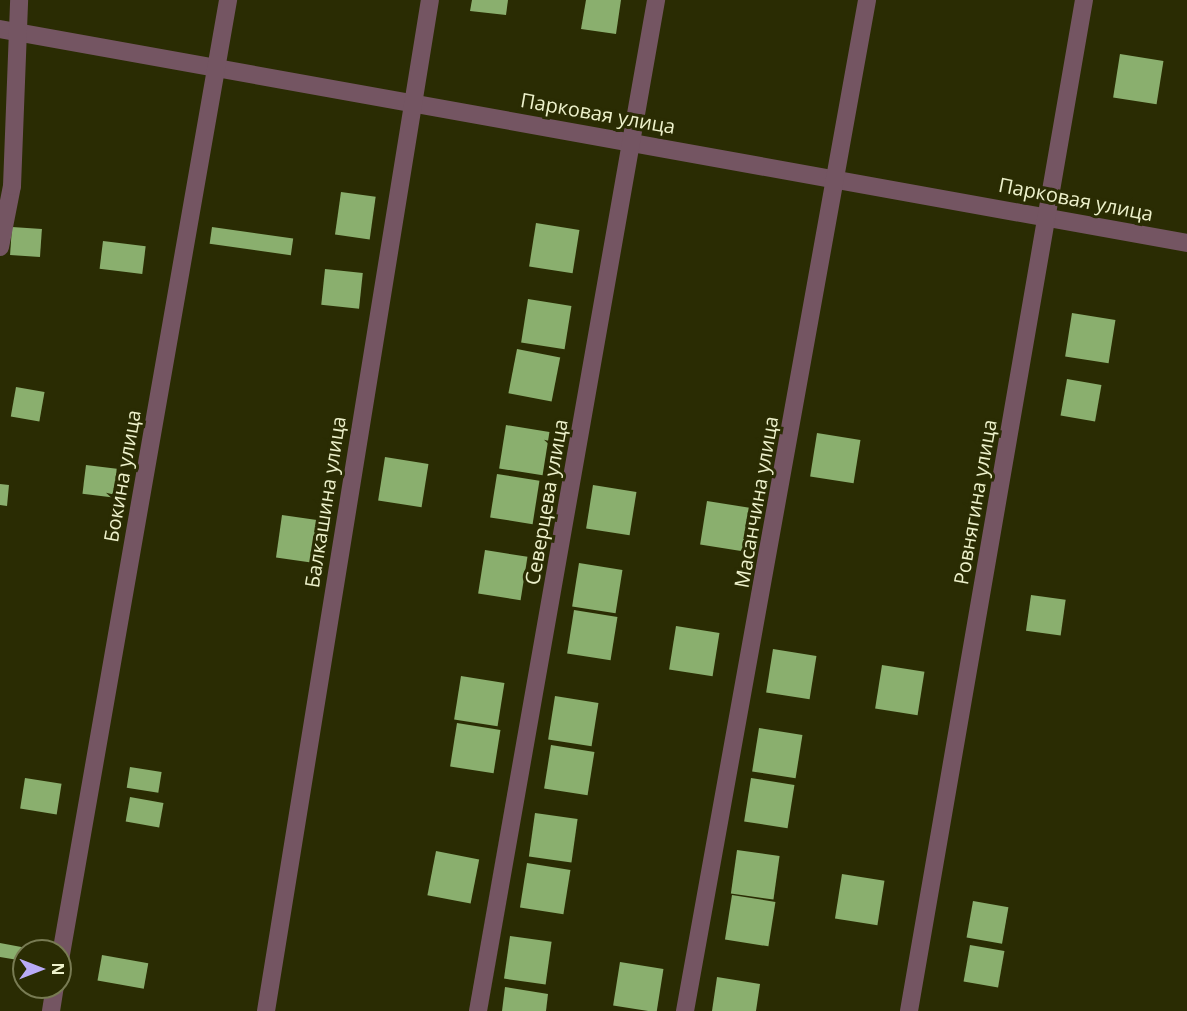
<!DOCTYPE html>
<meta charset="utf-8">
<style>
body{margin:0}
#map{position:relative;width:1187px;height:1011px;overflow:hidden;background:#2a2c03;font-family:"Open Sans",sans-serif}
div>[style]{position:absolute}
.building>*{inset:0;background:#8aaf6e;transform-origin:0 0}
.minor>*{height:18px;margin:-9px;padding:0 9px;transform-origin:9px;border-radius:9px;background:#745562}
span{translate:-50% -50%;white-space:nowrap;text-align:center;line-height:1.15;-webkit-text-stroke:6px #2a2c03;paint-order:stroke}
.street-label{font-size:20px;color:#edf1cb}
.north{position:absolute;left:12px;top:939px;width:60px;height:60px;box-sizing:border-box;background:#2a2c03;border:2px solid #787b53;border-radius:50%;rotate:90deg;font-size:16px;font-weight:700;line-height:24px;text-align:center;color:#edf1cb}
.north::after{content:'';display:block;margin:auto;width:21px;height:27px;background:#b9abf7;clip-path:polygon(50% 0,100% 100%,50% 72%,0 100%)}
</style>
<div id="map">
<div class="building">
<i style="clip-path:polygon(472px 0,508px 0,506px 15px,470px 11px)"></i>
<i style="clip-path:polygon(586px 0,621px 0,616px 34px,581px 29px)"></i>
<i style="left:1120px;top:54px;width:44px;height:44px;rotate:9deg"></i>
<i style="left:341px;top:192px;width:35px;height:43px;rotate:8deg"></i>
<i style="left:536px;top:223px;width:44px;height:44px;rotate:9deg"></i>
<i style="left:12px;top:227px;width:30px;height:28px;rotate:4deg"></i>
<i style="left:212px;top:227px;width:82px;height:17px;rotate:8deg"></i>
<i style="left:103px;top:241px;width:43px;height:28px;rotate:7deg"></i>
<i style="left:325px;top:269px;width:38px;height:36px;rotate:6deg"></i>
<i style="left:528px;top:299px;width:44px;height:44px;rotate:9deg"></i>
<i style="left:1072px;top:313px;width:44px;height:44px;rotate:9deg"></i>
<i style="left:517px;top:349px;width:44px;height:45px;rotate:11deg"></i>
<i style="left:1067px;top:379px;width:35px;height:37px;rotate:10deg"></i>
<i style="left:16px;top:387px;width:29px;height:30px;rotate:10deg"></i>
<i style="left:506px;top:425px;width:44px;height:44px;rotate:9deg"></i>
<i style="left:817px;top:433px;width:44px;height:44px;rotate:9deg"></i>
<i style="left:385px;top:457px;width:44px;height:44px;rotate:9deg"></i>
<i style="left:86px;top:465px;width:31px;height:29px;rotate:7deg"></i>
<i style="left:497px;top:474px;width:43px;height:44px;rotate:9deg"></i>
<i style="clip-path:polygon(0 484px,9px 485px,7px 506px,0 505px)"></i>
<i style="left:593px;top:485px;width:44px;height:44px;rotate:9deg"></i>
<i style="left:707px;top:501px;width:43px;height:44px;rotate:9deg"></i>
<i style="left:282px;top:515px;width:37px;height:43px;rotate:8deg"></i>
<i style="left:485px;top:550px;width:43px;height:44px;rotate:9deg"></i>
<i style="left:579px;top:563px;width:44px;height:44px;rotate:9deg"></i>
<i style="left:1031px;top:595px;width:35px;height:36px;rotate:8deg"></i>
<i style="left:574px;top:610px;width:44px;height:44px;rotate:9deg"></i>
<i style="left:676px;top:626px;width:44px;height:44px;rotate:9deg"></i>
<i style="left:773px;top:649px;width:44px;height:44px;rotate:9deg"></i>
<i style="left:882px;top:665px;width:43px;height:44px;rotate:9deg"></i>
<i style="left:461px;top:676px;width:44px;height:44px;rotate:9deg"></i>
<i style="left:555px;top:696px;width:44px;height:44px;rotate:9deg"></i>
<i style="left:457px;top:723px;width:44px;height:44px;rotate:9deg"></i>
<i style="left:759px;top:728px;width:44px;height:44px;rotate:9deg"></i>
<i style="left:551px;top:745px;width:44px;height:44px;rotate:9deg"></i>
<i style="left:130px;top:767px;width:32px;height:21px;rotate:9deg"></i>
<i style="left:25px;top:778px;width:37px;height:31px;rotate:9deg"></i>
<i style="left:751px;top:778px;width:44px;height:44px;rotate:9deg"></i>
<i style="left:130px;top:797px;width:34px;height:25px;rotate:10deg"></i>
<i style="left:535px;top:813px;width:43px;height:44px;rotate:8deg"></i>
<i style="left:737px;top:850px;width:43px;height:44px;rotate:8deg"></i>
<i style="left:436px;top:851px;width:44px;height:45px;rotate:11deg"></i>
<i style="left:527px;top:863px;width:44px;height:45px;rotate:9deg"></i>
<i style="left:842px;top:874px;width:43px;height:45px;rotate:9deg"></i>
<i style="left:732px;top:895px;width:44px;height:45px;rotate:9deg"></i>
<i style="left:973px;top:901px;width:36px;height:37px;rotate:10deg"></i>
<i style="left:510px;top:936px;width:42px;height:43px;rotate:8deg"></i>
<i style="clip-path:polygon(0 943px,32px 949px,32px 951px,24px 951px,24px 961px,0 957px)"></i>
<i style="left:970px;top:945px;width:35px;height:37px;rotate:10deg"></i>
<i style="left:102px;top:955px;width:47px;height:26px;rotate:10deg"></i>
<i style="left:620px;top:962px;width:44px;height:44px;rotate:9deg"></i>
<i style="clip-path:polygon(717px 977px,760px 984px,756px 1011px,712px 1011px)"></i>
<i style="clip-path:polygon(505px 987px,548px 994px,546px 1011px,502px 1011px)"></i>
</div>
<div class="minor">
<i style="left:0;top:29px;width:1206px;rotate:10.22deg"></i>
<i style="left:0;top:247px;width:62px;rotate:-78.9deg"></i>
<i style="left:12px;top:186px;width:186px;rotate:-87.8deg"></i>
<i style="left:60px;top:960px;width:975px;rotate:-80.07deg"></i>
<i style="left:51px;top:1011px;width:24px;rotate:-81deg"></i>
<i style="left:266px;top:1011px;width:1024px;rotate:-80.79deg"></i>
<i style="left:478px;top:1011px;width:1027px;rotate:-80.01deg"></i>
<i style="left:685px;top:1011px;width:1027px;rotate:-79.79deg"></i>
<i style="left:909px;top:1011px;width:1026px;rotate:-80.18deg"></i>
</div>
<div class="street-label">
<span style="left:598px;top:113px;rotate:10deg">Парковая улица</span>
<span style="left:1076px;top:199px;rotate:11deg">Парковая улица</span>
<span style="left:122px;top:476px;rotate:-80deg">Бокина улица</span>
<span style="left:325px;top:502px;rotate:-81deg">Балкашина улица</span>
<span style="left:546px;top:502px;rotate:-80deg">Северцева улица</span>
<span style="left:756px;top:502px;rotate:-80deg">Масанчина улица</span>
<span style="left:975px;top:502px;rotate:-80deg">Ровнягина улица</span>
</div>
<div class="north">N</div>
</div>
